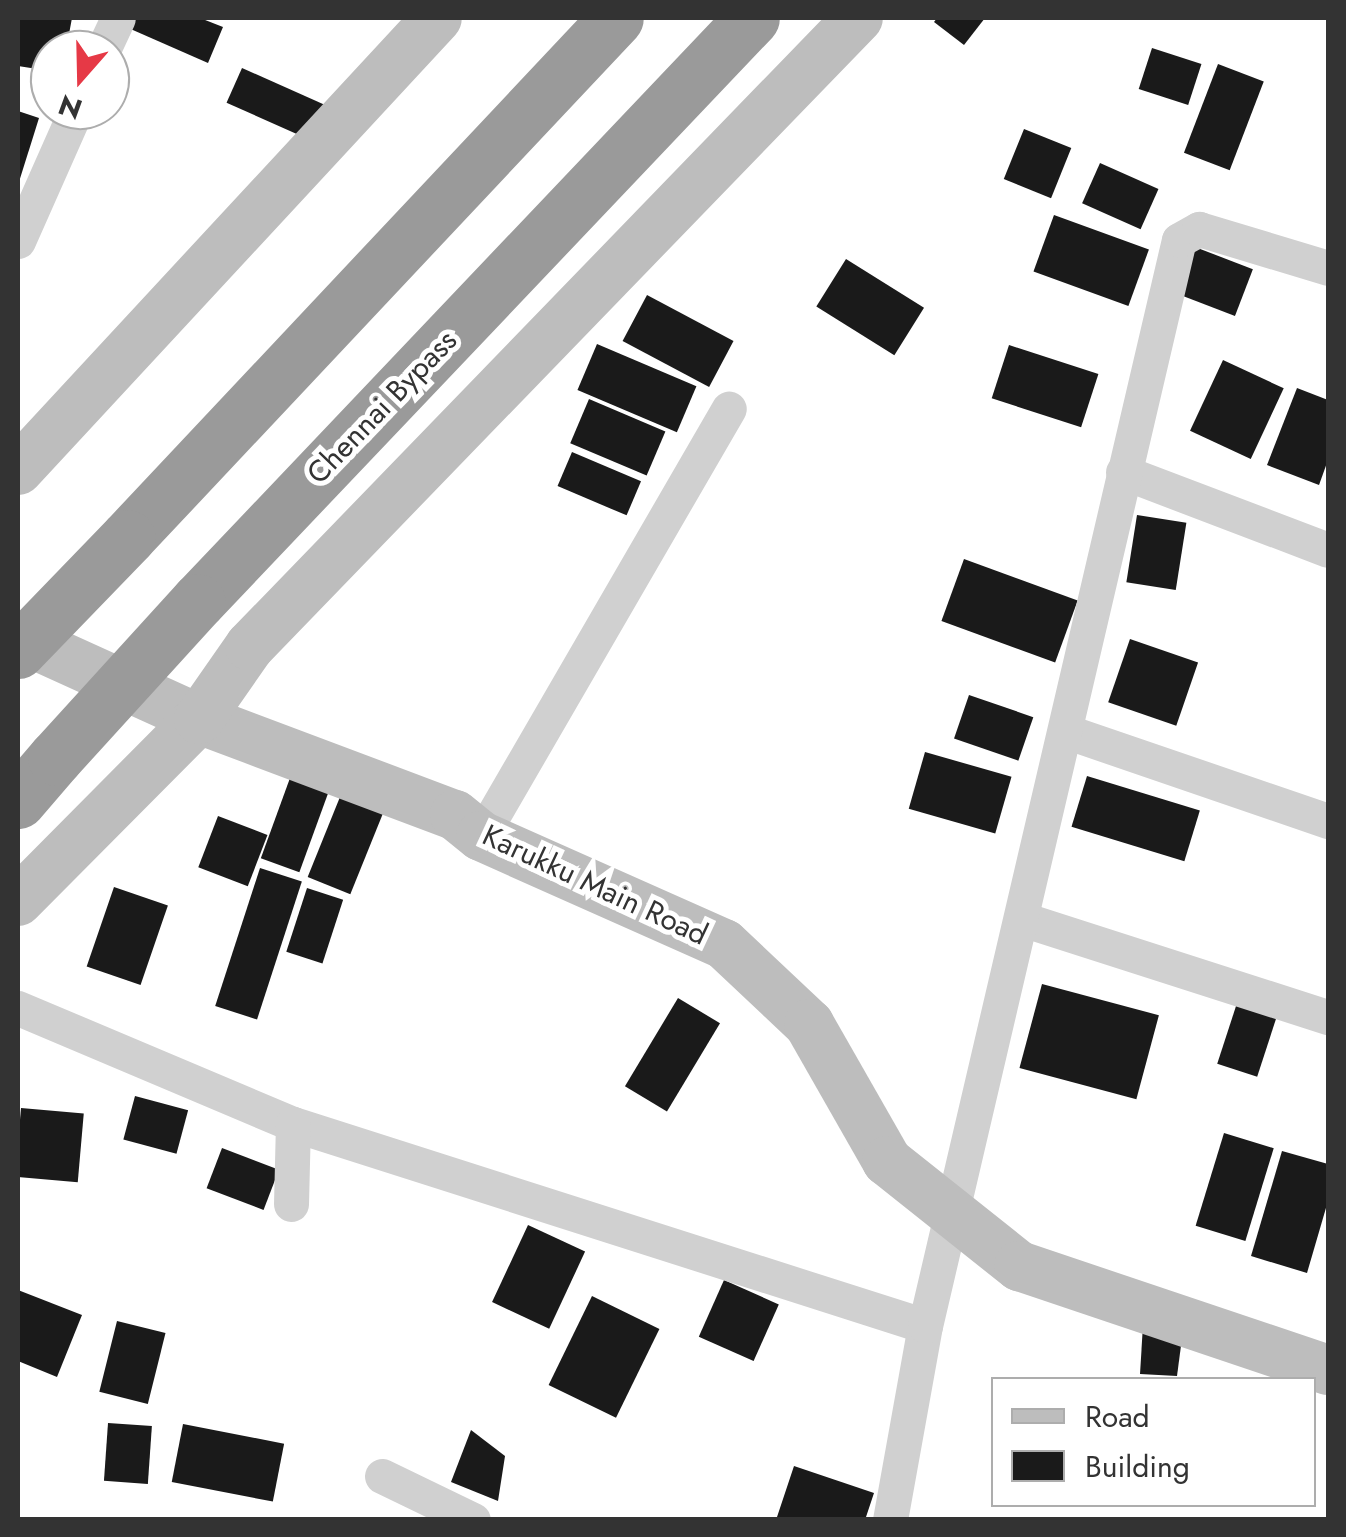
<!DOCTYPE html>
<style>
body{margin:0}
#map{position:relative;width:1346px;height:1537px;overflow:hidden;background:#fff;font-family:Jost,sans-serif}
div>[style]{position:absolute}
.building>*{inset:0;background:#1a1a1a;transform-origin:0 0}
.street>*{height:35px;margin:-17.5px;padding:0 17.5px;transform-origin:17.5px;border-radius:17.5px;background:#d0d0d0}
.secondary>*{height:50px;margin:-25px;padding:0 25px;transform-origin:25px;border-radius:25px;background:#bdbdbd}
.highway>*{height:55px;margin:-27.5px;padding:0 27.5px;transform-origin:27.5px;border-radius:27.5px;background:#9a9a9a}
.highway-bridge>*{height:55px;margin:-27.5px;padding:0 27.5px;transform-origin:27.5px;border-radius:27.5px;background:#9a9a9a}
span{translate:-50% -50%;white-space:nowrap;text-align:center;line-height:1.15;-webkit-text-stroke:10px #fff;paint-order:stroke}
.street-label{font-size:30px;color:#333}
.frame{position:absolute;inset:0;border:20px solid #333;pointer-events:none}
.legend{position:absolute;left:991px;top:1377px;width:325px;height:130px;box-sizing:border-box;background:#fff;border:2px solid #adadad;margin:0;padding:12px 18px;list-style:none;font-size:30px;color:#333}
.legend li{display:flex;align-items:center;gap:20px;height:50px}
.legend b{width:50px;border:2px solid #adadad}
.north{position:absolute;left:30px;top:30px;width:100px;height:100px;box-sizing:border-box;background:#fff;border:2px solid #adadad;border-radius:50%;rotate:200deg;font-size:28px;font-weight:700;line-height:40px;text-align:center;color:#333}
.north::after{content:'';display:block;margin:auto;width:35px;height:45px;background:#e63946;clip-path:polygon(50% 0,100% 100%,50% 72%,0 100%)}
</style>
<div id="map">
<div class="building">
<i style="clip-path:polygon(18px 18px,72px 18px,66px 50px,50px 50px,50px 71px,18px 66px)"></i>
<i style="clip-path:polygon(130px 18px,200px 18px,223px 27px,208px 63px,126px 27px)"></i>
<i style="clip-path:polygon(937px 18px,985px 18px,964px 45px,934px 22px)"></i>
<i style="left:1152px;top:48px;width:52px;height:43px;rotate:18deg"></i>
<i style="left:1218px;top:64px;width:49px;height:95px;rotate:21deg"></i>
<i style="left:242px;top:68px;width:91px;height:38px;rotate:24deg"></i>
<i style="clip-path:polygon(18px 111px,39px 118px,18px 185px)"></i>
<i style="left:1024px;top:129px;width:51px;height:54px;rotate:22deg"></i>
<i style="left:1100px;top:163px;width:64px;height:44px;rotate:24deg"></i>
<i style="left:1054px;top:215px;width:101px;height:60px;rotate:20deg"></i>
<i style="left:1195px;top:247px;width:62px;height:50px;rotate:21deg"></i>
<i style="left:846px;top:259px;width:92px;height:56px;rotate:32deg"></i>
<i style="left:647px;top:295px;width:98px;height:52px;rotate:28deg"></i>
<i style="left:597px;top:344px;width:108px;height:50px;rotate:23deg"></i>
<i style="left:1009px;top:345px;width:94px;height:56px;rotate:18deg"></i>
<i style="left:1223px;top:360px;width:67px;height:78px;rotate:25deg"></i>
<i style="clip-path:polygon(1297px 388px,1328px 400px,1328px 460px,1319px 485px,1267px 465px)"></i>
<i style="left:589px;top:399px;width:83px;height:48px;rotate:23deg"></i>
<i style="left:572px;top:452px;width:75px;height:37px;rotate:23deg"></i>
<i style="left:1137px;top:515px;width:50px;height:68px;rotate:9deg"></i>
<i style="left:964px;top:559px;width:121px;height:66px;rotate:20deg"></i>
<i style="left:1130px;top:639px;width:72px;height:67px;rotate:19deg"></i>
<i style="left:969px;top:695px;width:68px;height:46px;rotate:19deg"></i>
<i style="left:925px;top:752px;width:90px;height:59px;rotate:16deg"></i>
<i style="left:294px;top:767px;width:41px;height:97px;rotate:20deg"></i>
<i style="left:1087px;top:776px;width:118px;height:53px;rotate:17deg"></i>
<i style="left:344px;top:787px;width:46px;height:97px;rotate:22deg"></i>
<i style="left:218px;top:816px;width:53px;height:55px;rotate:21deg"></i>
<i style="left:260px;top:868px;width:44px;height:145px;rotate:18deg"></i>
<i style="left:114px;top:887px;width:57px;height:84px;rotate:19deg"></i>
<i style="left:307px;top:888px;width:38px;height:67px;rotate:18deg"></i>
<i style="left:1042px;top:984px;width:121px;height:87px;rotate:15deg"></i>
<i style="left:678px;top:998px;width:49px;height:103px;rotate:31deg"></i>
<i style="left:1237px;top:1003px;width:42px;height:64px;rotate:18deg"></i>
<i style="left:135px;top:1096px;width:55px;height:45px;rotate:15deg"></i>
<i style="left:21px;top:1108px;width:63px;height:69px;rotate:5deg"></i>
<i style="left:1224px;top:1133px;width:52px;height:97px;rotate:17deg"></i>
<i style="left:222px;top:1148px;width:61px;height:43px;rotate:21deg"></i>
<i style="clip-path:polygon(1282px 1151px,1328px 1164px,1328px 1201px,1307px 1273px,1251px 1256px)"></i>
<i style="left:528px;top:1225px;width:63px;height:85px;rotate:25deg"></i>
<i style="left:724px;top:1280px;width:60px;height:62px;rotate:24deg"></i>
<i style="clip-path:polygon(18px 1290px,82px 1315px,57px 1377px,18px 1361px)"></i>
<i style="left:592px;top:1296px;width:75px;height:99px;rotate:26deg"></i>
<i style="left:117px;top:1321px;width:50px;height:73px;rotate:14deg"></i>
<i style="clip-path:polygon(1143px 1325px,1182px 1338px,1177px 1376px,1140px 1374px)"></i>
<i style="left:108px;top:1423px;width:44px;height:58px;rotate:4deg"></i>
<i style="left:183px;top:1424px;width:103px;height:59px;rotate:11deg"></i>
<i style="clip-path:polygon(471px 1430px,505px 1456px,498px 1501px,451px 1482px)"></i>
<i style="clip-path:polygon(794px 1466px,874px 1493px,865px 1520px,776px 1520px)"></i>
</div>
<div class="street">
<i style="left:103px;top:50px;width:35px;rotate:-65deg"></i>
<i style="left:18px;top:241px;width:143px;rotate:-66.1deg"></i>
<i style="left:1123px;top:472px;width:219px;rotate:20.8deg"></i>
<i style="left:1068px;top:732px;width:275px;rotate:18.9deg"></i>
<i style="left:481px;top:836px;width:494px;rotate:-59.9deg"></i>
<i style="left:1022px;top:919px;width:321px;rotate:17.8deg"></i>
<i style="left:18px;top:1008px;width:298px;rotate:22.9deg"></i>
<i style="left:293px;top:1124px;width:663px;rotate:17.72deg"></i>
<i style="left:291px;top:1204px;width:80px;rotate:-88.6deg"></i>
<i style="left:382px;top:1476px;width:101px;rotate:25.8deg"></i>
<i style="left:890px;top:1520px;width:197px;rotate:-79.8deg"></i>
<i style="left:925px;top:1326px;width:1115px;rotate:-76.84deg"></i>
<i style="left:1179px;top:240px;width:23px;rotate:-29deg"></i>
<i style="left:1199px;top:229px;width:135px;rotate:16.8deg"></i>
</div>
<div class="secondary">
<i style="left:18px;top:470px;width:616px;rotate:-47.17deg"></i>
<i style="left:18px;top:637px;width:199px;rotate:24.4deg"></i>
<i style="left:199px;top:719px;width:273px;rotate:20.6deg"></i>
<i style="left:455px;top:815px;width:33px;rotate:39deg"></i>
<i style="left:481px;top:836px;width:266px;rotate:24deg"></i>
<i style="left:724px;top:944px;width:117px;rotate:43.3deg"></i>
<i style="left:809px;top:1024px;width:158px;rotate:60.3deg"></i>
<i style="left:887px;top:1161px;width:169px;rotate:38.5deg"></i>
<i style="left:1019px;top:1266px;width:326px;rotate:18.6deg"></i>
<i style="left:18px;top:901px;width:257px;rotate:-45.2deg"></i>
<i style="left:199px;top:719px;width:89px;rotate:-55.1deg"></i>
<i style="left:250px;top:646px;width:874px;rotate:-45.93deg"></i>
</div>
<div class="highway">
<i style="left:128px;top:537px;width:712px;rotate:-46.76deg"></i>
<i style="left:198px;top:601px;width:804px;rotate:-46.46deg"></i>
<i style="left:18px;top:801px;width:57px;rotate:-49.3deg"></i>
</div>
<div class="highway-bridge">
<i style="left:18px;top:651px;width:158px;rotate:-46deg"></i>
<i style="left:55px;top:758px;width:212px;rotate:-47.7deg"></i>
</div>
<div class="street-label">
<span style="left:382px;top:407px;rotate:-46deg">Chennai Bypass</span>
<span style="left:595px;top:885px;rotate:25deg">Karukku Main Road</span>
</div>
<div class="frame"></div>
<ul class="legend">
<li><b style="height:12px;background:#bdbdbd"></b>Road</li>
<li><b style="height:28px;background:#1a1a1a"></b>Building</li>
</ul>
<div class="north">N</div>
</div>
